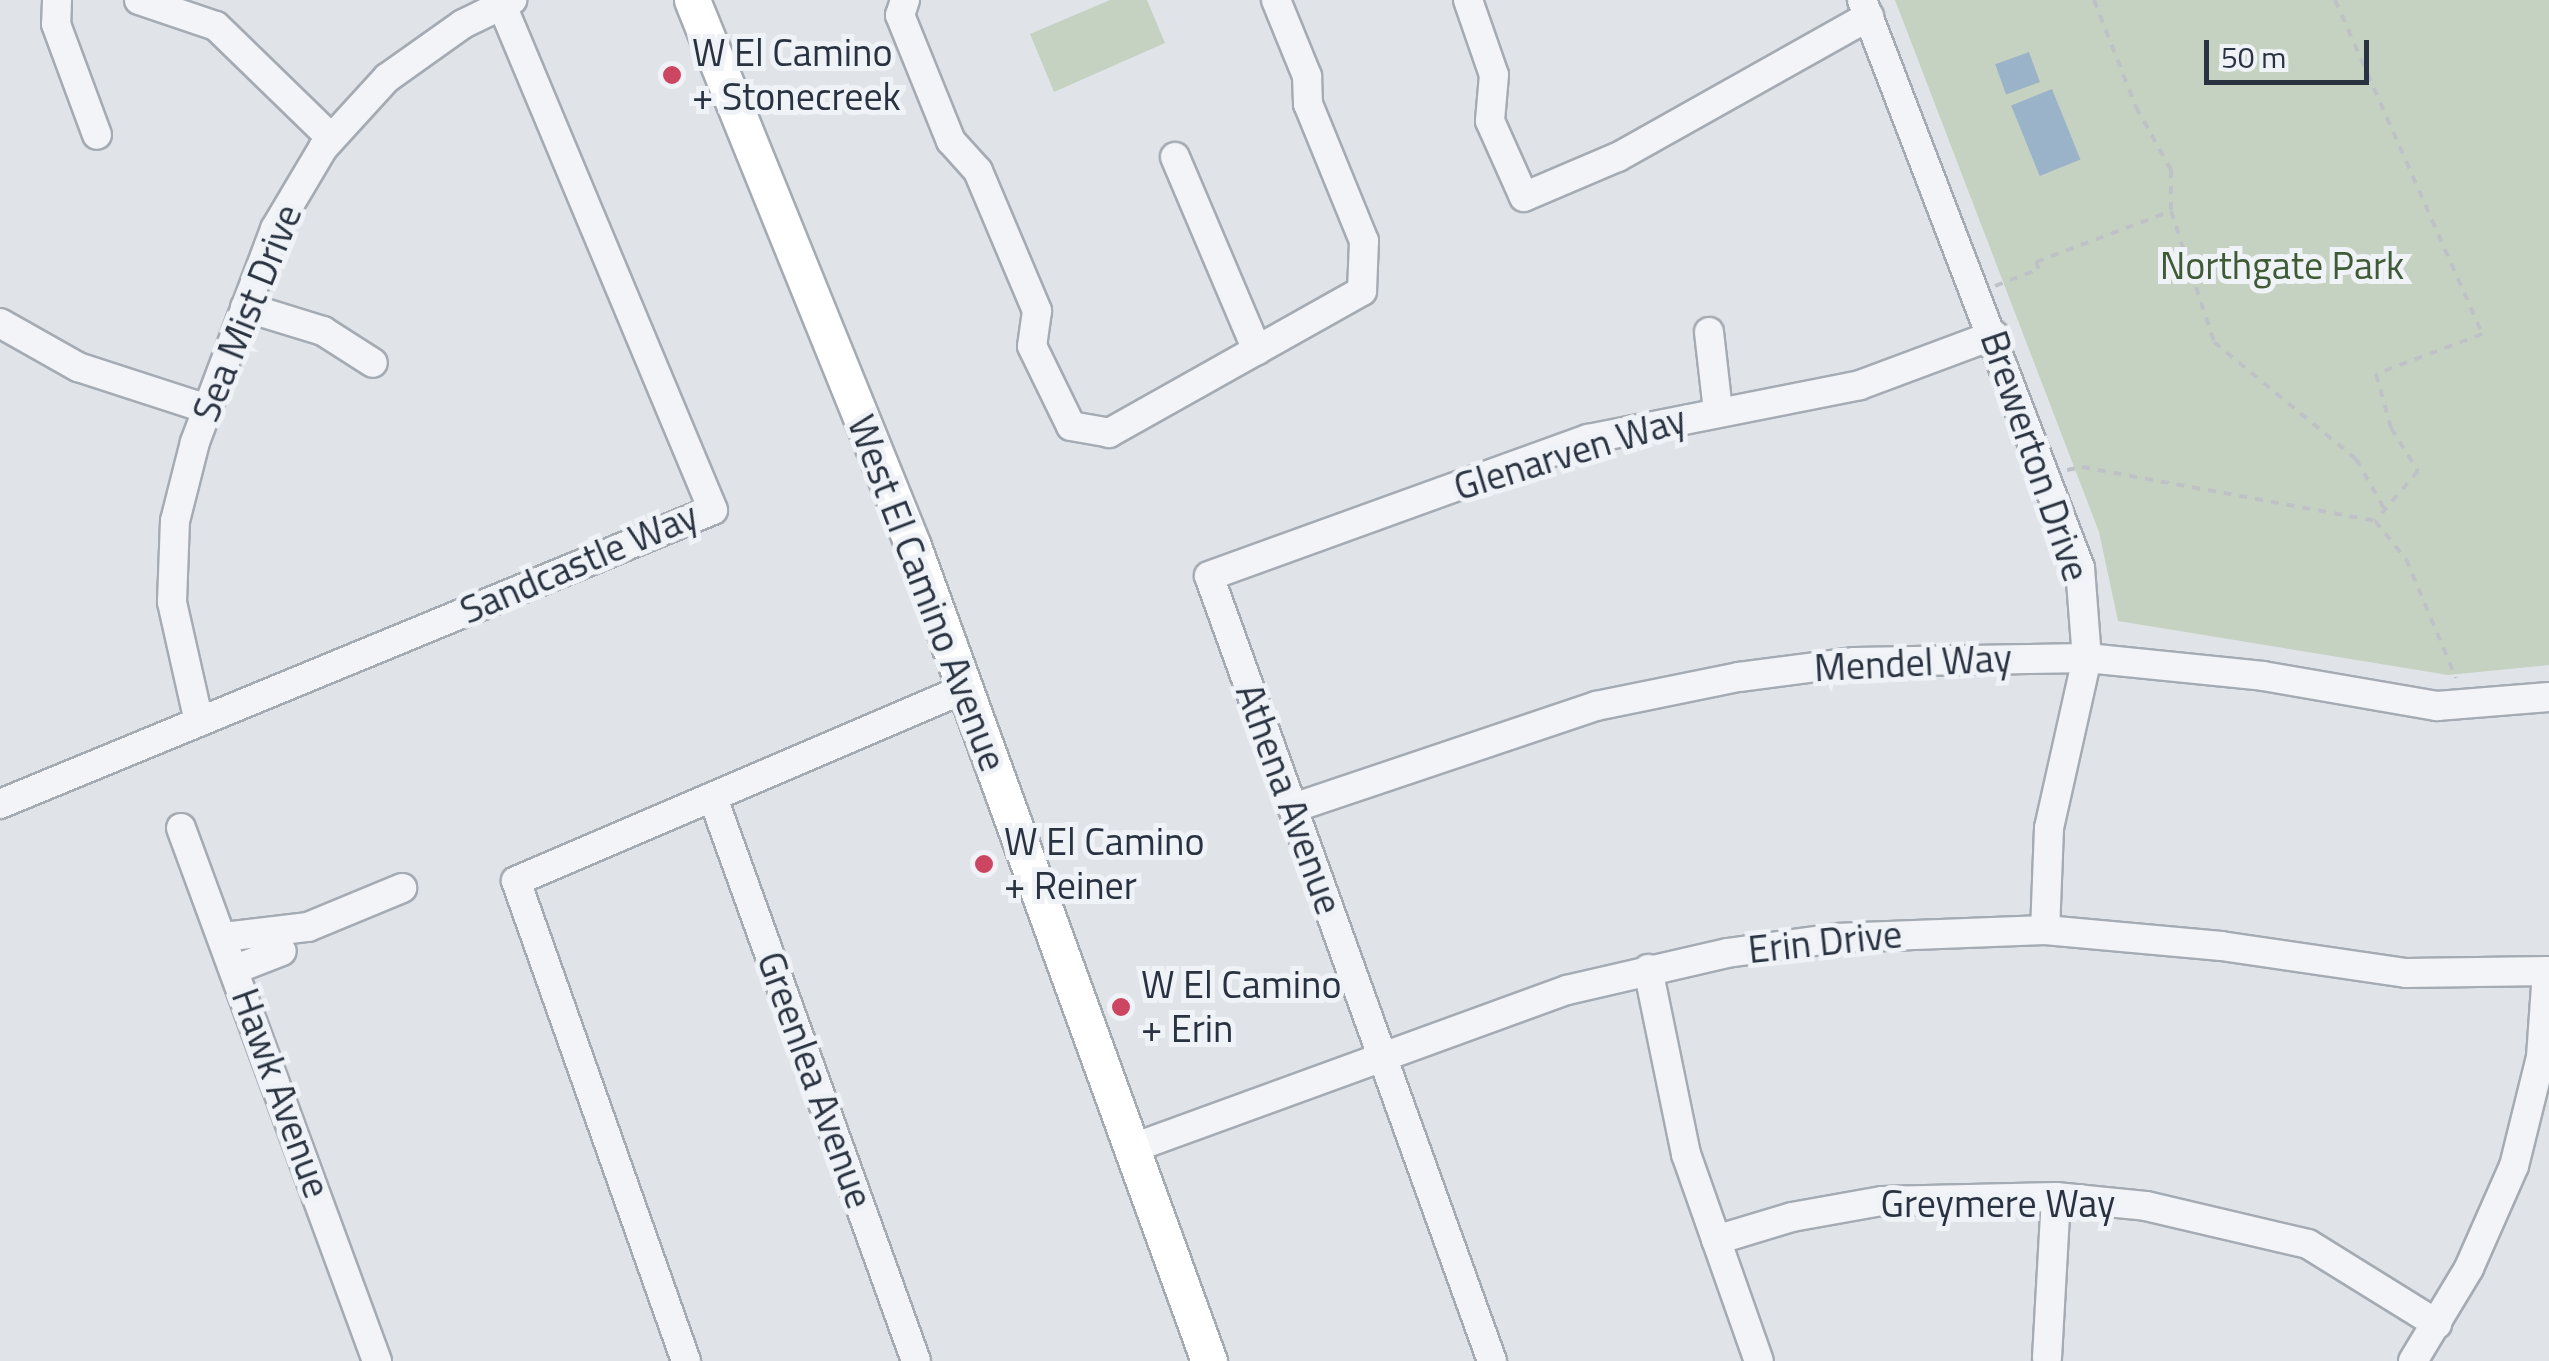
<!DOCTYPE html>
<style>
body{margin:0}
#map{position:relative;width:2549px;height:1361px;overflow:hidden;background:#e0e4e9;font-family:"Titillium Web",sans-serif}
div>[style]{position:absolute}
.green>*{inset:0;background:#c6d2c1}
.water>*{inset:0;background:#9bb3c8;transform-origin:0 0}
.path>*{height:4px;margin-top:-2px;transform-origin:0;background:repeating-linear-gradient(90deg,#bec2c7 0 8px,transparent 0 16px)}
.roads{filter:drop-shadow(2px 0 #a5abb3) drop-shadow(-2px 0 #a5abb3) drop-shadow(0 2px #a5abb3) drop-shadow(0 -2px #a5abb3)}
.minor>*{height:28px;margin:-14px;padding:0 14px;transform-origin:14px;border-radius:14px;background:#f2f4f7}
.major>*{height:35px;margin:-17.5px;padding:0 17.5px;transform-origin:17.5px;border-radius:17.5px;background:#fff}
.dots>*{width:28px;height:28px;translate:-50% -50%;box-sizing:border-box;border:5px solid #eff2f6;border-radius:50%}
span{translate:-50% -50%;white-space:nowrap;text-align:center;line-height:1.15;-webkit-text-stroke:10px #eff2f6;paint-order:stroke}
.poi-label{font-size:38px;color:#293240}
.left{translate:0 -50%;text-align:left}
.park-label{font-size:38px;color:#3f5b36}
.street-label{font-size:38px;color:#293240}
.scale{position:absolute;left:2204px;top:40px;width:165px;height:45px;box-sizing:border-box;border:5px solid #293240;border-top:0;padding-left:12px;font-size:30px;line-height:35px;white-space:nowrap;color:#293240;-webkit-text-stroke:8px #eff2f6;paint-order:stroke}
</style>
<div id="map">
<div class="green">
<i style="clip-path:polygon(1110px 0,1147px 0,1165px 43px,1054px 92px,1030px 34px)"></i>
<i style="clip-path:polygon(1895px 0,2549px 0,2549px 665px,2448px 675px,2118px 621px,2099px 532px)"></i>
</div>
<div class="water">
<i style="left:2029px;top:52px;width:32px;height:36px;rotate:70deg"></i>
<i style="left:2052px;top:89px;width:76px;height:44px;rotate:68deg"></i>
</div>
<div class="path">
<i style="left:2094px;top:0;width:115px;rotate:68.6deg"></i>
<i style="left:2136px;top:107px;width:72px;rotate:60.9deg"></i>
<i style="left:2171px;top:170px;width:41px;rotate:90deg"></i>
<i style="left:2171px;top:211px;width:138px;rotate:71.8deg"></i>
<i style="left:2214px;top:342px;width:184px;rotate:39.5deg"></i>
<i style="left:2356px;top:459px;width:56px;rotate:60.3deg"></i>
<i style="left:2335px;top:0;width:365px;rotate:66.2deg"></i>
<i style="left:2482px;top:334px;width:113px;rotate:159.3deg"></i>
<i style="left:2376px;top:374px;width:56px;rotate:74.5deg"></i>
<i style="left:2391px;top:428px;width:51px;rotate:57.9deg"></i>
<i style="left:2418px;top:471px;width:66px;rotate:130.7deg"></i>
<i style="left:2375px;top:521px;width:49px;rotate:50.8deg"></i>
<i style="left:2406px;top:559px;width:129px;rotate:67.2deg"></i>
<i style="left:1995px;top:286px;width:47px;rotate:-21.1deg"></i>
<i style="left:2039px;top:269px;width:8px;rotate:-113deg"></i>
<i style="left:2036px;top:262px;width:144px;rotate:-20.7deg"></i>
<i style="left:2067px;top:470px;width:15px;rotate:-11deg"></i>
<i style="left:2082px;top:467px;width:298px;rotate:10.4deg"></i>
</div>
<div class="roads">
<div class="minor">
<i style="left:57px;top:0;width:24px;rotate:92deg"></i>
<i style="left:56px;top:24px;width:118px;rotate:69.7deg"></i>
<i style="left:139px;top:0;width:81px;rotate:18.7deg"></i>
<i style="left:216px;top:26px;width:161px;rotate:44.2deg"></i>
<i style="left:905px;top:0;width:16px;rotate:108deg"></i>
<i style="left:900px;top:15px;width:136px;rotate:68deg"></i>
<i style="left:951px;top:141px;width:40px;rotate:48deg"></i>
<i style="left:978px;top:171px;width:152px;rotate:67.1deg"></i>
<i style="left:1037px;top:311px;width:35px;rotate:98deg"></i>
<i style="left:1032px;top:346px;width:89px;rotate:64deg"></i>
<i style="left:1071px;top:426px;width:39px;rotate:10deg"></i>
<i style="left:1109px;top:433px;width:290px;rotate:-29.3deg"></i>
<i style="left:1362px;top:291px;width:50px;rotate:-87.7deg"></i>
<i style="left:1364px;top:241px;width:148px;rotate:-112.2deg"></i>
<i style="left:1308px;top:104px;width:28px;rotate:-92deg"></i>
<i style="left:1307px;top:76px;width:82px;rotate:-112.2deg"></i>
<i style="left:1468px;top:0;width:79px;rotate:70.9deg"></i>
<i style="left:1494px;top:75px;width:46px;rotate:95deg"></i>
<i style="left:1490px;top:121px;width:83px;rotate:65.9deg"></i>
<i style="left:1524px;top:197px;width:102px;rotate:-23.1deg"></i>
<i style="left:1618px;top:157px;width:288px;rotate:-29.3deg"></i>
<i style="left:1862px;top:0;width:608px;rotate:69deg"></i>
<i style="left:2080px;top:568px;width:90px;rotate:85.6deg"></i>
<i style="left:2087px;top:658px;width:174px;rotate:102.6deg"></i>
<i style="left:2049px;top:828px;width:102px;rotate:92.2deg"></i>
<i style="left:1175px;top:157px;width:210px;rotate:67deg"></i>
<i style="left:245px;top:307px;width:82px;rotate:17.1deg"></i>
<i style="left:323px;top:331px;width:59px;rotate:32.6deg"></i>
<i style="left:0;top:323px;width:90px;rotate:29.4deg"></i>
<i style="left:78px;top:367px;width:136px;rotate:18deg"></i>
<i style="left:1709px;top:332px;width:80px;rotate:83.5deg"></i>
<i style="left:199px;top:722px;width:123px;rotate:-102.7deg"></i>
<i style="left:172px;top:602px;width:81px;rotate:-87.9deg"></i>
<i style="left:175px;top:521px;width:81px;rotate:-75.8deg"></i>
<i style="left:195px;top:442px;width:228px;rotate:-69.4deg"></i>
<i style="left:275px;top:229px;width:94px;rotate:-59.3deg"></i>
<i style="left:323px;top:148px;width:95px;rotate:-47.6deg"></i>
<i style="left:387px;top:78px;width:93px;rotate:-35.4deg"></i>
<i style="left:463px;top:24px;width:55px;rotate:-26.1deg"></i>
<i style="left:713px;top:798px;width:598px;rotate:70.17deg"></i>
<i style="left:0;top:804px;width:771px;rotate:-22.41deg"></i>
<i style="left:713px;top:510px;width:547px;rotate:-112.68deg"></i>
<i style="left:1293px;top:808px;width:320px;rotate:-18.6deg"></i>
<i style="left:1596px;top:706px;width:146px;rotate:-11.5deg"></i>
<i style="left:1739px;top:677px;width:117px;rotate:-7.4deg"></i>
<i style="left:1855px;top:662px;width:232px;rotate:-1deg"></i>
<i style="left:2087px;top:658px;width:177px;rotate:5.8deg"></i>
<i style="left:2263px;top:676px;width:177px;rotate:9.8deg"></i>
<i style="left:2437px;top:706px;width:112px;rotate:-4.6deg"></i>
<i style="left:181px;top:828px;width:568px;rotate:69.81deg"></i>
<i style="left:224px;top:937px;width:85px;rotate:-6.8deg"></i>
<i style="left:308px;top:927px;width:102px;rotate:-22.5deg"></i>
<i style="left:236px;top:969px;width:49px;rotate:-21.4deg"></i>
<i style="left:1648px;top:969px;width:189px;rotate:78.4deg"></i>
<i style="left:1686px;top:1154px;width:219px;rotate:70.6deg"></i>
<i style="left:1130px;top:1149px;width:465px;rotate:-20deg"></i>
<i style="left:1567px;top:990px;width:164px;rotate:-13deg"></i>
<i style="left:1727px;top:953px;width:110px;rotate:-7.8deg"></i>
<i style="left:1836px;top:938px;width:209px;rotate:-2.2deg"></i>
<i style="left:2045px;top:930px;width:177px;rotate:5.2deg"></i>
<i style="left:2221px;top:946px;width:187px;rotate:8.3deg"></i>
<i style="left:2406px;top:973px;width:143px;rotate:-0.8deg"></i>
<i style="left:1716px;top:1240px;width:79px;rotate:-16.8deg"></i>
<i style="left:1792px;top:1217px;width:91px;rotate:-10.1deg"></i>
<i style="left:1882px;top:1201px;width:174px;rotate:-1.3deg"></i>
<i style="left:2056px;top:1197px;width:90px;rotate:5.7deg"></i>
<i style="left:2146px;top:1206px;width:166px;rotate:13.2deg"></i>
<i style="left:2308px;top:1244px;width:152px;rotate:31.8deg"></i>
<i style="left:2047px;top:1358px;width:161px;rotate:-86.8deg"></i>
<i style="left:686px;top:1361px;width:509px;rotate:-109.5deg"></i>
<i style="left:516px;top:881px;width:488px;rotate:-23.2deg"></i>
<i style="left:1492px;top:1361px;width:834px;rotate:-109.82deg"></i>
<i style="left:1209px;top:576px;width:403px;rotate:-19.9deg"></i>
<i style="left:1588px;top:439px;width:277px;rotate:-11.2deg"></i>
<i style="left:1860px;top:385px;width:143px;rotate:-20.5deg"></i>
<i style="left:2413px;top:1361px;width:109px;rotate:-58.9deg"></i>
<i style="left:2469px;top:1268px;width:111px;rotate:-66.2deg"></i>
<i style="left:2514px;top:1166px;width:112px;rotate:-76.1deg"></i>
<i style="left:2541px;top:1057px;width:86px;rotate:-86deg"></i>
</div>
<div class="major">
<i style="left:692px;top:0;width:589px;rotate:67.96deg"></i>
<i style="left:913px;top:546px;width:867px;rotate:70.04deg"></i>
</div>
</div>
<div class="dots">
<i style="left:672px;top:75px;background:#cc4661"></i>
<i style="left:984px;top:864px;background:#cc4661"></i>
<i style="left:1121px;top:1007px;background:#cc4661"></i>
</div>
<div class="poi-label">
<span class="left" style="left:692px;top:75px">W El Camino<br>+ Stonecreek</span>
<span class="left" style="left:1004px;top:864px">W El Camino<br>+ Reiner</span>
<span class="left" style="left:1141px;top:1007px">W El Camino<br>+ Erin</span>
</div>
<div class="park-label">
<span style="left:2282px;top:266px">Northgate Park</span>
</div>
<div class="street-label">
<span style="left:247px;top:313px;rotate:-68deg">Sea Mist Drive</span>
<span style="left:1570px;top:453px;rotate:-17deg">Glenarven Way</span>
<span style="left:2035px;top:456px;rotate:71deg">Brewerton Drive</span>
<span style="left:579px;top:563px;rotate:-23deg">Sandcastle Way</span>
<span style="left:927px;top:593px;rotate:69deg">West El Camino Avenue</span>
<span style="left:1913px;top:663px;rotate:-3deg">Mendel Way</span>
<span style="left:1289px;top:799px;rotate:70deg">Athena Avenue</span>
<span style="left:1825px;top:942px;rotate:-6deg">Erin Drive</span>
<span style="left:815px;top:1080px;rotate:70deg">Greenlea Avenue</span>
<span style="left:281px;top:1093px;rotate:70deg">Hawk Avenue</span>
<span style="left:1998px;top:1204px">Greymere Way</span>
</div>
<div class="scale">50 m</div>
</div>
